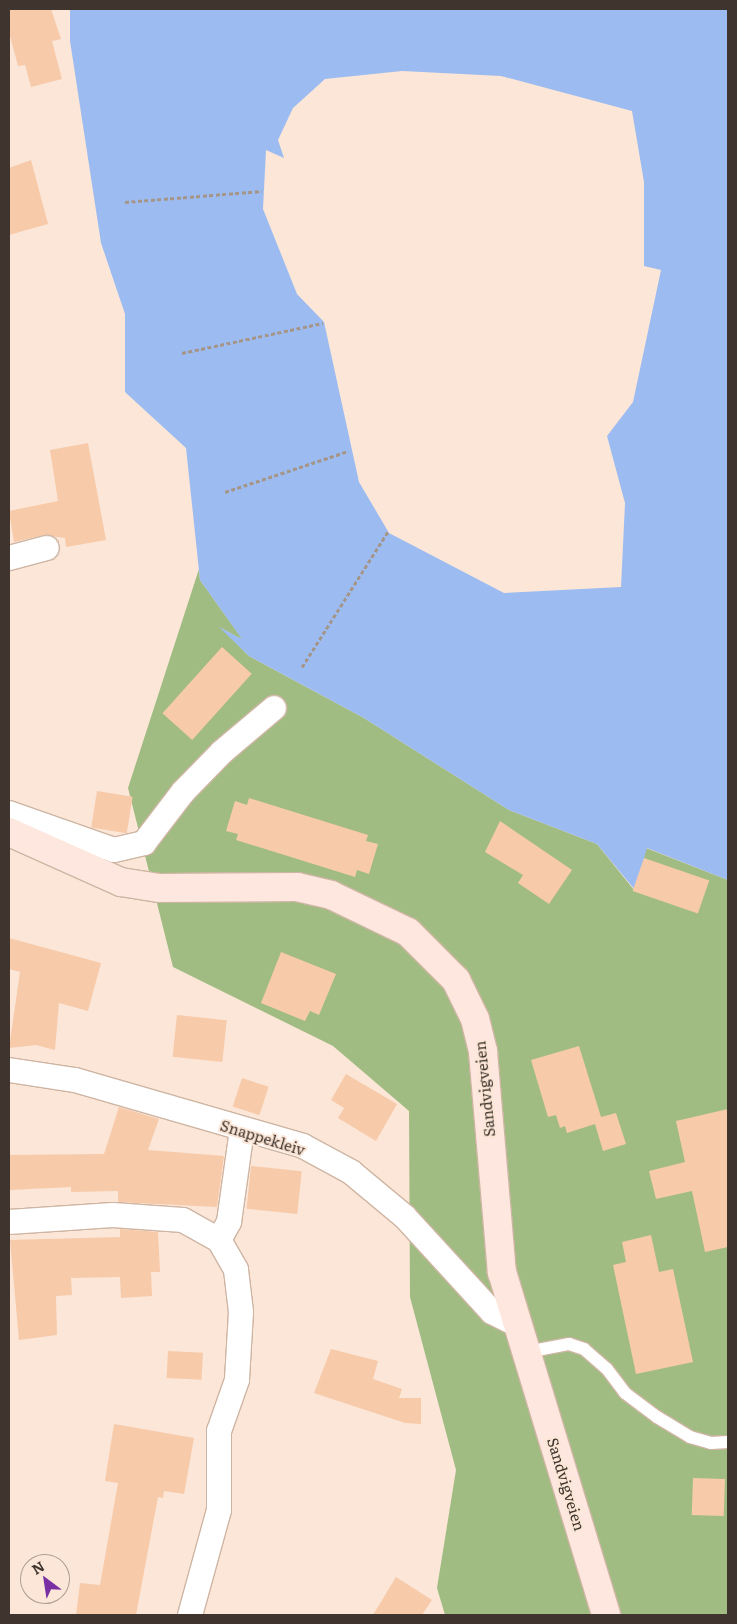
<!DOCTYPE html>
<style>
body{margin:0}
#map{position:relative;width:737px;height:1624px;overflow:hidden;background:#fbe6d7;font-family:Literata,serif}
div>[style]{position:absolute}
.forest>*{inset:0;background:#a1bc83}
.water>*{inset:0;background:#9cbcf1}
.building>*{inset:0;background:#f7caaa;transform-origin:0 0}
.path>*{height:3px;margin-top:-1.5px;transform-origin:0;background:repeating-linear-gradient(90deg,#a59589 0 4px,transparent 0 6.5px)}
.roads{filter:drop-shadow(1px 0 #ceb5a3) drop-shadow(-1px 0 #ceb5a3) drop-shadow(0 1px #ceb5a3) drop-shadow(0 -1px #ceb5a3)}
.service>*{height:12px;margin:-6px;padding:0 6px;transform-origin:6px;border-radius:6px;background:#fff}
.minor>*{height:24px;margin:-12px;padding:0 12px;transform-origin:12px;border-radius:12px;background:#fff}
.secondary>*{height:28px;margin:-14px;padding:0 14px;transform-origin:14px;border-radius:14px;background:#fde7de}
span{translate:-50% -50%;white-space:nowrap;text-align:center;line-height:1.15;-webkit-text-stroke:4px #fbe6d7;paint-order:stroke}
.street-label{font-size:15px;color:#3f352e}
.frame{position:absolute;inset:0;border:10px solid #3f352e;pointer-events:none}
.north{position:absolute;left:20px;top:1554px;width:50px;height:50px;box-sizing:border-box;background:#fbe6d7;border:1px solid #b09f93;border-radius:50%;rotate:329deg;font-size:14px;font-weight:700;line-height:20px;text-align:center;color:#3f352e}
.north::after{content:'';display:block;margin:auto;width:18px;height:22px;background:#7930a3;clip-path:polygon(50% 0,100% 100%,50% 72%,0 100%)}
</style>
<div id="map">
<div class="forest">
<i style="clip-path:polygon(199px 569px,200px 580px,243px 640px,221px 628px,249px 656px,364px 718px,509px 810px,597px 844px,634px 890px,646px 848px,728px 880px,728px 1615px,445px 1615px,437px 1588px,456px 1470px,410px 1297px,409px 1111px,333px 1046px,173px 967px,128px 788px)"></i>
</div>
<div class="water">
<i style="clip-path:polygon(evenodd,70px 9px,728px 9px,728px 880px,647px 848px,635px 890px,597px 844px,509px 810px,364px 718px,249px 656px,219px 627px,242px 639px,200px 580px,186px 448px,125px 392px,125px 314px,101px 243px,70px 41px,70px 9px,402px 71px,501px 76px,632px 111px,644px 182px,644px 266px,661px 270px,633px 402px,607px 436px,625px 503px,621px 587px,504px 593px,389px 533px,359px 482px,324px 322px,297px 294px,263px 209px,266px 150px,284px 158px,278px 140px,293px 108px,325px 79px,402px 71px)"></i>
</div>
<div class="building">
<i style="clip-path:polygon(9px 9px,51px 9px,61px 39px,52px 41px,62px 79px,31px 87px,25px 65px,18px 66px,9px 32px)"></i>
<i style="clip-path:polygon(31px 160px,48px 224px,9px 235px,9px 168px)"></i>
<i style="clip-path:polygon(88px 443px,106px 540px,66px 547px,65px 538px,44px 535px,14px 542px,9px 511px,58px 501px,50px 450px)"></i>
<i style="left:222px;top:647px;width:40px;height:89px;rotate:42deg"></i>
<i style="left:97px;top:791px;width:36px;height:37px;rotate:9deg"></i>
<i style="clip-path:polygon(249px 798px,368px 835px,366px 841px,378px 844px,369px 874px,357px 870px,355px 877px,236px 840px,238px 834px,226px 831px,235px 801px,247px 805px)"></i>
<i style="clip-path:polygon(500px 821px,572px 870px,549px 904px,518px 883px,523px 875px,485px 852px)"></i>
<i style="left:644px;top:858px;width:69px;height:35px;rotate:19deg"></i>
<i style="clip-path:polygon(9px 938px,101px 963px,88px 1011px,59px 1003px,55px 1050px,36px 1045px,9px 1048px,20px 972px,9px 969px)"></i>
<i style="clip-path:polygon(281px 952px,336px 974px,319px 1015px,310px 1011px,305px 1021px,261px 1003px)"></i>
<i style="left:177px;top:1015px;width:50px;height:42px;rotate:6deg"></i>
<i style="clip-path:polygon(579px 1046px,601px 1117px,616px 1113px,626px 1144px,603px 1151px,595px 1124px,567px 1133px,565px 1126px,560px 1128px,556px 1115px,548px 1117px,531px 1060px)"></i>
<i style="clip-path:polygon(346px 1074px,397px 1104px,376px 1141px,338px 1118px,344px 1108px,331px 1100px)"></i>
<i style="left:242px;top:1078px;width:28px;height:30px;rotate:18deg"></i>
<i style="clip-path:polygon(119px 1107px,159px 1119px,148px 1150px,224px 1156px,217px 1207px,118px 1202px,118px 1191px,71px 1192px,71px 1187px,9px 1190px,9px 1155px,104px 1154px)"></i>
<i style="clip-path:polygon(728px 1109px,728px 1247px,705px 1252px,692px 1191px,656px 1199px,649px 1171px,685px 1162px,676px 1121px)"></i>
<i style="left:251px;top:1166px;width:51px;height:43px;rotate:6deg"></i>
<i style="clip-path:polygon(120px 1229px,158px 1232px,160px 1272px,151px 1272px,152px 1296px,121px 1298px,120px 1277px,71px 1278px,72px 1295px,56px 1296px,57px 1335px,19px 1340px,10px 1240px,120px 1237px)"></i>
<i style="clip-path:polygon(651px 1235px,659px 1272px,673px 1269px,693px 1362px,636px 1374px,613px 1265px,626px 1262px,622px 1242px)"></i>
<i style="clip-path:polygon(331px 1349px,378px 1361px,373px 1379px,402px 1389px,399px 1398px,421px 1398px,421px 1424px,405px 1423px,314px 1393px)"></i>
<i style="left:168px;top:1351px;width:35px;height:27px;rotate:3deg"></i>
<i style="clip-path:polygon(114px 1424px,194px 1438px,184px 1494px,164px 1491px,163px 1498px,158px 1497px,136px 1615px,76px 1615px,80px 1583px,100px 1585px,118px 1483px,105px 1481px)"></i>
<i style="left:693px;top:1478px;width:32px;height:37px;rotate:2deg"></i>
<i style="clip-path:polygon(396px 1577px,432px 1600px,422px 1615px,373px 1615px)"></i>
</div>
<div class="path">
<i style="left:125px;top:202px;width:137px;rotate:-4.6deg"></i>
<i style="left:182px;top:353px;width:144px;rotate:-12deg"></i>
<i style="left:225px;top:492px;width:130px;rotate:-18.4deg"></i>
<i style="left:302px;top:667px;width:162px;rotate:-57.6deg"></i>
</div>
<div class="roads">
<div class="service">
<i style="left:527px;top:1352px;width:43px;rotate:-10.8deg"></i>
<i style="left:569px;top:1344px;width:16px;rotate:18deg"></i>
<i style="left:584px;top:1349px;width:30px;rotate:41deg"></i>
<i style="left:607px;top:1369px;width:30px;rotate:53deg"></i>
<i style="left:625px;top:1393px;width:40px;rotate:37deg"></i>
<i style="left:657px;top:1417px;width:39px;rotate:31deg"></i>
<i style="left:690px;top:1437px;width:22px;rotate:16deg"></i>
<i style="left:711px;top:1443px;width:17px;rotate:-3deg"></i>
</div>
<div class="minor">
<i style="left:9px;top:558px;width:39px;rotate:-15deg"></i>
<i style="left:9px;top:813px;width:111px;rotate:19.4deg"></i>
<i style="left:114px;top:850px;width:31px;rotate:-13deg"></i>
<i style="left:144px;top:843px;width:64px;rotate:-52.6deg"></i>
<i style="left:183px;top:792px;width:56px;rotate:-45.7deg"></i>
<i style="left:222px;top:752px;width:68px;rotate:-40.2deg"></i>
<i style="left:9px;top:1070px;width:67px;rotate:8.6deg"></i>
<i style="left:75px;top:1080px;width:237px;rotate:16.1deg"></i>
<i style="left:303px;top:1146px;width:55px;rotate:28.4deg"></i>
<i style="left:351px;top:1172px;width:70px;rotate:39.8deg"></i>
<i style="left:405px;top:1217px;width:129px;rotate:47.5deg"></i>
<i style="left:492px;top:1312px;width:29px;rotate:27deg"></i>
<i style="left:9px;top:1222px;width:104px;rotate:-3.9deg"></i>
<i style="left:113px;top:1215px;width:70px;rotate:4.1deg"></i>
<i style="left:183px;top:1220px;width:41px;rotate:29.1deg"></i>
<i style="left:219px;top:1240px;width:34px;rotate:60deg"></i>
<i style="left:236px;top:1270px;width:42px;rotate:83.2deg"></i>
<i style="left:241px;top:1312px;width:68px;rotate:93.4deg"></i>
<i style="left:237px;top:1380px;width:54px;rotate:109.4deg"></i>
<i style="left:219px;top:1431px;width:79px;rotate:90deg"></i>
<i style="left:219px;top:1510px;width:109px;rotate:105.4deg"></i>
<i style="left:219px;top:1240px;width:21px;rotate:-61deg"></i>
<i style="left:229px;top:1222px;width:93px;rotate:-82deg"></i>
</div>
<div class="secondary">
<i style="left:9px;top:832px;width:123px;rotate:24.1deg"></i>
<i style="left:121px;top:882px;width:39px;rotate:9deg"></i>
<i style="left:160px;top:888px;width:137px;rotate:-0.4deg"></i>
<i style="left:297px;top:887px;width:35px;rotate:13deg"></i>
<i style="left:331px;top:895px;width:85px;rotate:25.7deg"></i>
<i style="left:408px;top:932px;width:68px;rotate:45deg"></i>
<i style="left:456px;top:980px;width:43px;rotate:64deg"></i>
<i style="left:475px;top:1019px;width:34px;rotate:76deg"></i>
<i style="left:483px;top:1052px;width:221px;rotate:85.1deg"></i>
<i style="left:502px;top:1272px;width:358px;rotate:73.1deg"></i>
</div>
</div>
<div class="street-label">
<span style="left:484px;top:1089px;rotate:-96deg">Sandvigveien</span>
<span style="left:263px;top:1137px;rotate:17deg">Snappekleiv</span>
<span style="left:567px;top:1484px;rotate:73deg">Sandvigveien</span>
</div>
<div class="frame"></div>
<div class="north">N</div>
</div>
